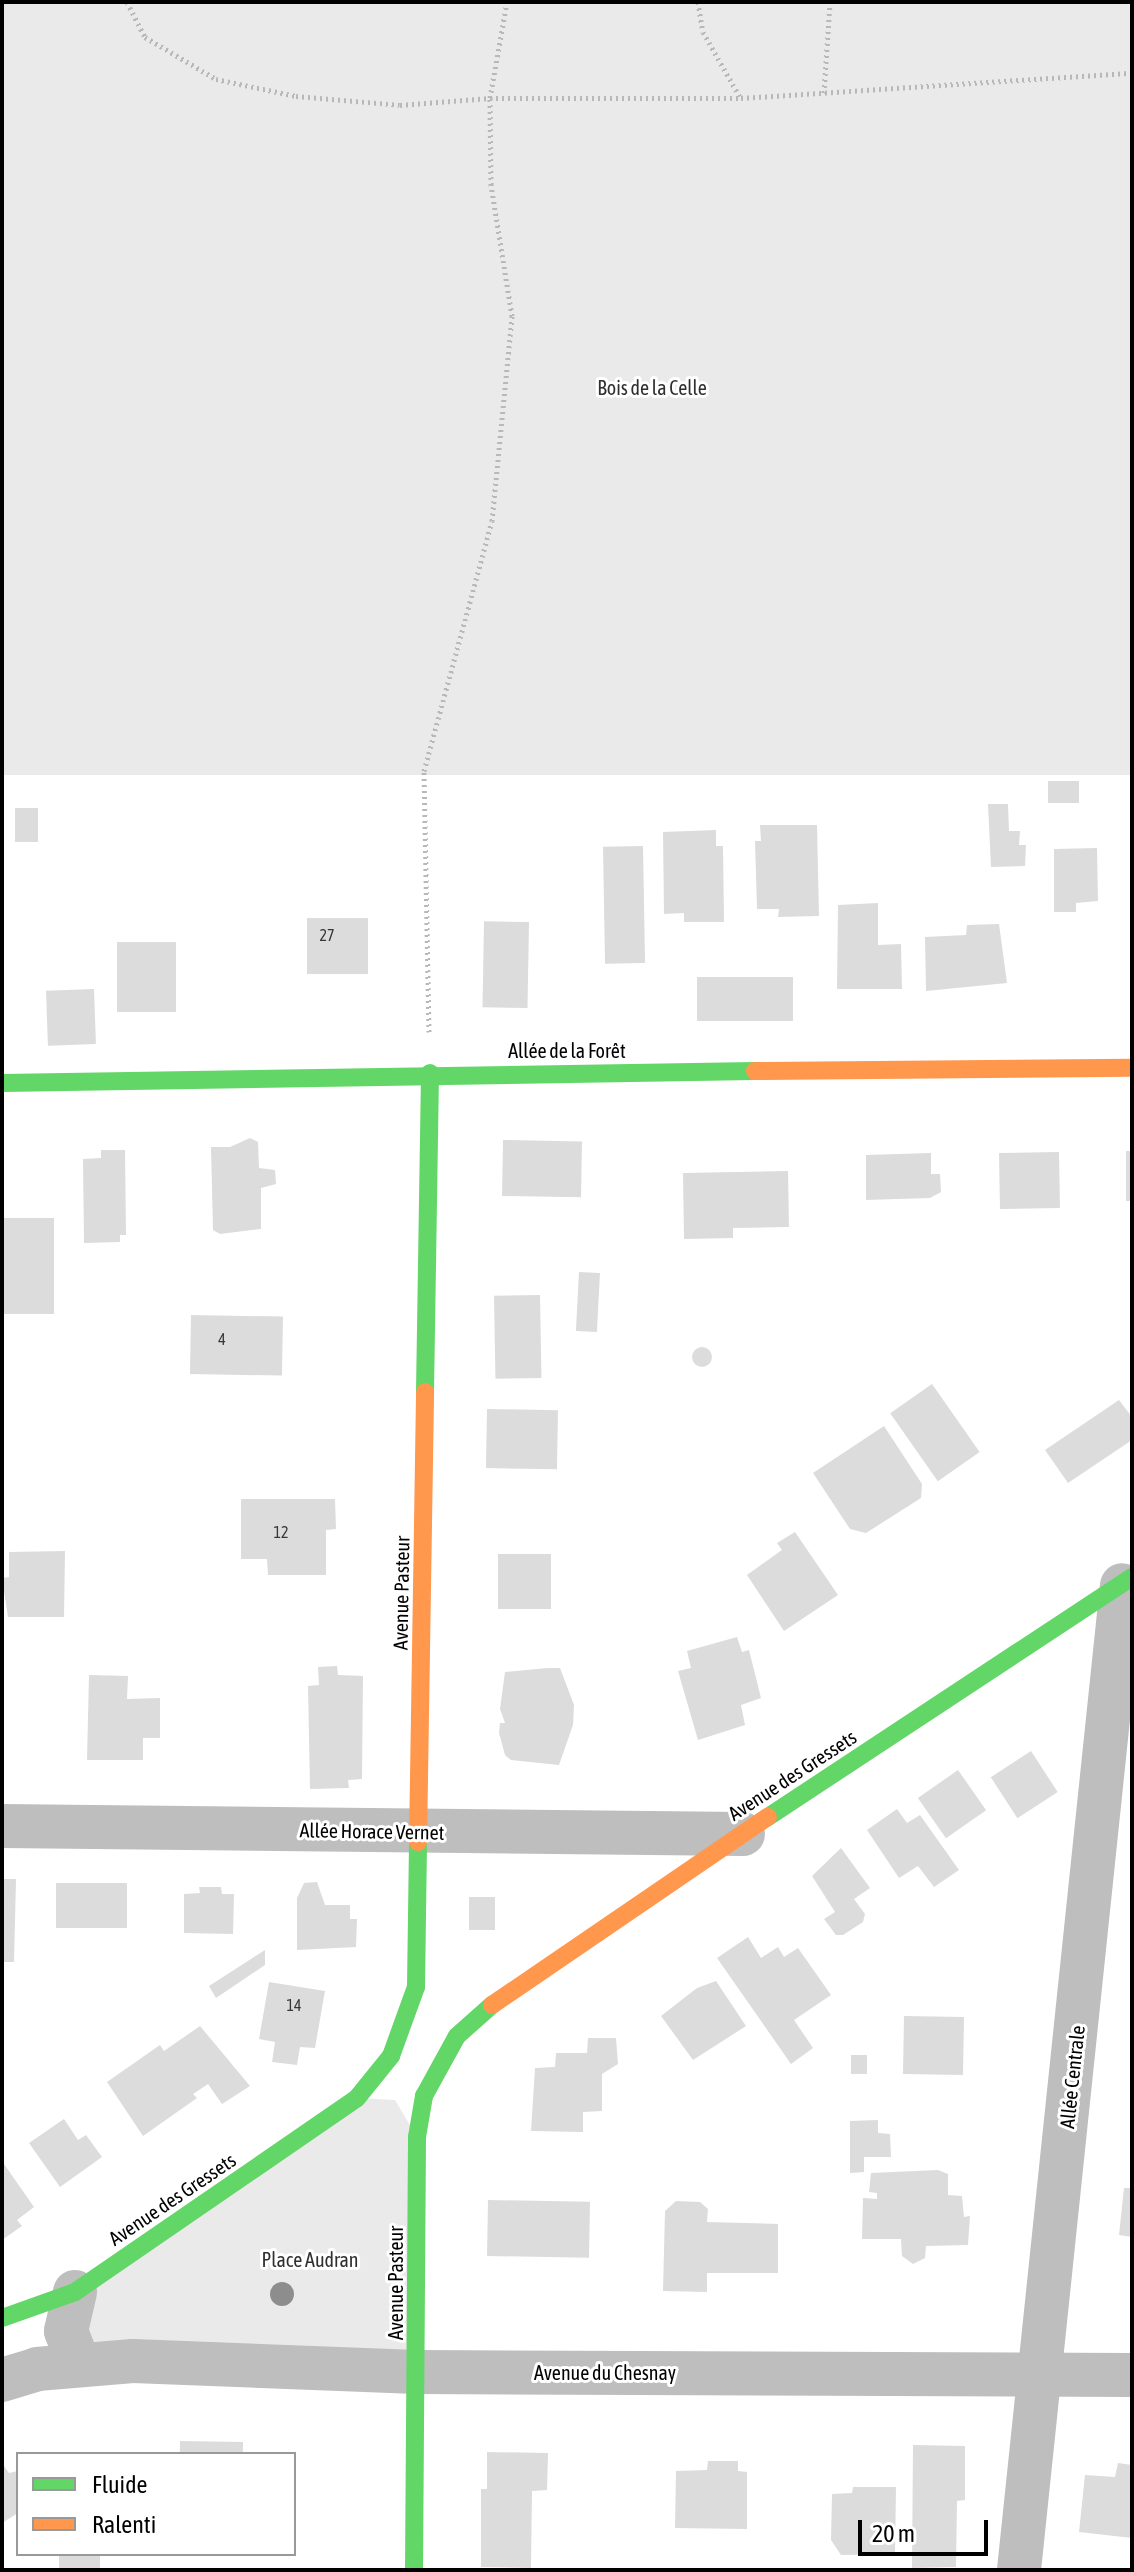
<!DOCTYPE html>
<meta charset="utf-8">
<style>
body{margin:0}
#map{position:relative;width:1134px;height:2572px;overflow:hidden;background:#fff;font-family:"Asap Condensed",sans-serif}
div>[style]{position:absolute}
.green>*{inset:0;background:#eaeaea;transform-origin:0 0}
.building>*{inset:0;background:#dcdcdc;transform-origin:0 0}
.round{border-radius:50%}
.path>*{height:5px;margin-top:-2.5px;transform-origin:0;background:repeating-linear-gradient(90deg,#b8b8b8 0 2px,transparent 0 6px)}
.street>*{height:44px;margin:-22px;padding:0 22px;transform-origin:22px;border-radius:22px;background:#bebebe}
.fast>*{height:18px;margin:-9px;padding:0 9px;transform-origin:9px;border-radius:9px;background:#63d668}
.slow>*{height:18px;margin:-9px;padding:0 9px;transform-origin:9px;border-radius:9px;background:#ff974d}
.trees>*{width:24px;height:24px;margin:-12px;border-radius:50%;background:#8d8d8d}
span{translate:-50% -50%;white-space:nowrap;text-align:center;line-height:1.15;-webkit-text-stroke:6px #fff;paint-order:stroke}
.number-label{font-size:16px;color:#373737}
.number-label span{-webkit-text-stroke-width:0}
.park-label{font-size:20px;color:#2f2f2f}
.street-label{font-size:20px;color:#000}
.frame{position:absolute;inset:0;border:4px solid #000;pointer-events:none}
.legend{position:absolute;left:16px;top:2452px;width:280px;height:104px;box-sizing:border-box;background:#fff;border:2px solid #999;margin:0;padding:10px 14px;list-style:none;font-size:24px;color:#000}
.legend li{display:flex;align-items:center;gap:16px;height:40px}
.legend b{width:40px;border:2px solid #999}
.scale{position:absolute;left:858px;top:2520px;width:130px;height:36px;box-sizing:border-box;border:4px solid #000;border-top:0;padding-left:10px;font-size:24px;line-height:28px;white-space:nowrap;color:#000;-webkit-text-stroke:6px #fff;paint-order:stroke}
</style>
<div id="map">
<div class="green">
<i style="left:2px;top:2px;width:1130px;height:773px"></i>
<i style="clip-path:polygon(357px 2098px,395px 2100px,417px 2137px,417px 2372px,78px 2363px,75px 2292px)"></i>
</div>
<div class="building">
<i style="left:1079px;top:781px;width:22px;height:31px;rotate:90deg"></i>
<i style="clip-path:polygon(988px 804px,1008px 804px,1009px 831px,1020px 831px,1019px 845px,1026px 845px,1025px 866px,991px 867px)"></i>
<i style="left:38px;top:808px;width:34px;height:23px;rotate:90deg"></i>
<i style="clip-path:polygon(760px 825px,817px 825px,819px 916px,778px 917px,779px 909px,757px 909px,755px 841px,761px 841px)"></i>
<i style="clip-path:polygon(716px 830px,716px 846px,723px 846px,724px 922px,684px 922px,684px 913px,664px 914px,663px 832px)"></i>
<i style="left:643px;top:846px;width:117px;height:40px;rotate:89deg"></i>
<i style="clip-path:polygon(1097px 848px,1098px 901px,1076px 903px,1076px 912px,1054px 912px,1054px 849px)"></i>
<i style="clip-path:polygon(878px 903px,878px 945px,901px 944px,902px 989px,837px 989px,838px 905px)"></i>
<i style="left:307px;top:918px;width:61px;height:56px"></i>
<i style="left:529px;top:922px;width:86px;height:45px;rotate:91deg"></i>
<i style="clip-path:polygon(999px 924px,1007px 983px,926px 991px,925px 937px,966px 935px,967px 925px)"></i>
<i style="left:117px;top:942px;width:59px;height:70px"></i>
<i style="left:697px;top:977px;width:96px;height:44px"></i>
<i style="left:94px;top:989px;width:55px;height:48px;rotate:88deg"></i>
<i style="clip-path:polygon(250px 1138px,258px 1142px,259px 1168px,275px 1170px,276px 1184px,261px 1188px,261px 1229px,220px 1234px,213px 1230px,211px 1147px,230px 1147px)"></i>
<i style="left:503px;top:1140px;width:79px;height:56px;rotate:1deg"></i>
<i style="clip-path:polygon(101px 1150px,125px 1150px,126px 1235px,120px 1235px,120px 1242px,84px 1243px,83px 1159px,101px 1158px)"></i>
<i style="left:1126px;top:1151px;width:6px;height:50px"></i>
<i style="left:1059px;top:1152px;width:56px;height:60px;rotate:89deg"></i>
<i style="clip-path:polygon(931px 1153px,931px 1174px,940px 1174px,941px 1192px,930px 1198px,866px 1200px,866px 1155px)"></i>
<i style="clip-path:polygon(788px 1171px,789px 1227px,733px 1228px,733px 1238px,684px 1239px,683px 1173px)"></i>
<i style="left:2px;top:1218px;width:52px;height:96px"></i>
<i style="left:579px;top:1272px;width:21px;height:59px;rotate:3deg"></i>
<i style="left:540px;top:1295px;width:83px;height:46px;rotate:89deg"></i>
<i style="left:191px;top:1315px;width:92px;height:59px;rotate:1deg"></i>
<i class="round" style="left:692px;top:1347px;width:20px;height:20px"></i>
<i style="left:932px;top:1384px;width:83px;height:51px;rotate:55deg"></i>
<i style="clip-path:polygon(1119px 1400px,1132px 1417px,1132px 1440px,1068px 1483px,1045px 1450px)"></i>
<i style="left:487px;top:1409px;width:71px;height:59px;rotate:1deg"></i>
<i style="clip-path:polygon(884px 1426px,922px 1484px,921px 1498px,866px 1533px,850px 1529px,813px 1473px)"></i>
<i style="clip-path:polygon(241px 1499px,335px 1499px,336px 1529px,326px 1530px,326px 1575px,268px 1575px,267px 1559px,241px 1559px)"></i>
<i style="clip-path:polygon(795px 1532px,838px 1595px,784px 1631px,747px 1575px,782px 1550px,777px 1543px)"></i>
<i style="clip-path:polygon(65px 1551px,64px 1617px,8px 1617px,2px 1578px,9px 1577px,9px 1552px)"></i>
<i style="left:498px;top:1554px;width:53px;height:55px"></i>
<i style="clip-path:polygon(737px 1637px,742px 1652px,749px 1650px,761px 1698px,741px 1705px,745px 1725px,698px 1740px,678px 1671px,691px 1668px,687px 1651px)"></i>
<i style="clip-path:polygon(337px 1666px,338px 1675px,363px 1676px,362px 1779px,348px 1780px,349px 1788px,310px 1789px,308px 1686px,319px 1685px,318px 1667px)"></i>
<i style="clip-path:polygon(548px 1668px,560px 1668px,574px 1705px,573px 1725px,559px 1765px,511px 1760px,505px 1755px,499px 1733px,500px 1723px,505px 1723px,500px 1709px,505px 1672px)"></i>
<i style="clip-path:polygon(89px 1675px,128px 1676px,127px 1699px,160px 1698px,160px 1738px,143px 1738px,143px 1760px,87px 1760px)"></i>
<i style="left:1031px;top:1751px;width:49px;height:48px;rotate:57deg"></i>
<i style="left:958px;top:1770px;width:49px;height:49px;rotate:55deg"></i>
<i style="clip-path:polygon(897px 1809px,907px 1823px,920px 1815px,959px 1870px,934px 1887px,918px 1866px,899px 1878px,867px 1830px)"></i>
<i style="clip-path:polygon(841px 1848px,870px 1888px,854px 1899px,865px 1914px,863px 1922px,843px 1935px,836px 1935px,824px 1919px,835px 1912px,812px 1876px)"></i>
<i style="clip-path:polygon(2px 1879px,16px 1879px,14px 1962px,2px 1962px)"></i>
<i style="clip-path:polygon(317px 1882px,325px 1905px,350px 1905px,350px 1919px,357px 1919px,356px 1947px,297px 1950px,297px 1898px,304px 1883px)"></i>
<i style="left:56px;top:1883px;width:71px;height:45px"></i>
<i style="clip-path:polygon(199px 1887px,221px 1887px,222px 1894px,234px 1894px,233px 1934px,184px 1933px,184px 1894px,200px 1893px)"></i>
<i style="left:469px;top:1897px;width:26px;height:33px"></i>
<i style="clip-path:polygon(748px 1937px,761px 1958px,778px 1947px,784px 1957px,798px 1948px,831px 1995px,794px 2020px,813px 2048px,791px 2064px,717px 1958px)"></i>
<i style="clip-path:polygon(265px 1950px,265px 1965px,216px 1998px,209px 1986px)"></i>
<i style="clip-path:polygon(716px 1981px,746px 2026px,693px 2060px,661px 2016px,697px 1988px)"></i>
<i style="clip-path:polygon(269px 1982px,325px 1991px,315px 2048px,300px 2047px,297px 2065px,272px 2062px,275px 2042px,259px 2039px)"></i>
<i style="left:904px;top:2016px;width:60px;height:58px;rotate:1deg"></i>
<i style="clip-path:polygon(200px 2026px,250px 2086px,222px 2104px,208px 2084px,193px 2094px,197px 2098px,143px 2136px,107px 2082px,160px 2045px,164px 2051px)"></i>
<i style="clip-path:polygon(588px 2038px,616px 2038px,618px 2064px,602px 2074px,602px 2111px,583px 2112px,583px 2132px,531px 2131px,535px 2068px,555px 2067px,556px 2053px,587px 2053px)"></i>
<i style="left:851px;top:2055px;width:16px;height:19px"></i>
<i style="clip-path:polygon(64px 2119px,78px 2140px,86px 2135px,102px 2157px,60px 2187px,29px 2143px)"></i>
<i style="clip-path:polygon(878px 2120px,878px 2133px,890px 2134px,891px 2157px,864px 2157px,864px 2172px,850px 2173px,850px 2121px)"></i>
<i style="clip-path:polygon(4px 2164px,34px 2207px,17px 2220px,22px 2226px,2px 2240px)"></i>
<i style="clip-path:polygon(938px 2170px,948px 2174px,948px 2195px,962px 2196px,964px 2217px,970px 2216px,968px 2245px,926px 2246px,925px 2258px,913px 2264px,902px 2256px,901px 2239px,862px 2239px,863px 2198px,877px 2199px,877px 2193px,869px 2192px,871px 2173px)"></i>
<i style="clip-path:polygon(1124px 2188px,1132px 2188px,1132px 2237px,1119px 2235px)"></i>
<i style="left:488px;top:2200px;width:102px;height:56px;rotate:1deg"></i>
<i style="clip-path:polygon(676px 2201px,700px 2202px,708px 2209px,707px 2222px,778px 2224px,778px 2273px,707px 2273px,707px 2292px,663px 2291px,665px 2211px)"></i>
<i style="left:180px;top:2441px;width:63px;height:13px;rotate:1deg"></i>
<i style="clip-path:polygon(913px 2445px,965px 2446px,965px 2500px,957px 2501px,956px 2567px,912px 2568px)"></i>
<i style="clip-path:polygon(487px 2452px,548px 2453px,547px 2490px,532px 2491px,531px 2568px,481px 2567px,481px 2489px,487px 2489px)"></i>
<i style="clip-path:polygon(708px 2461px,738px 2461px,738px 2471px,747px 2472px,747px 2529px,675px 2528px,676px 2471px,707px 2470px)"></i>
<i style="clip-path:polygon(2px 2463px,9px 2473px,18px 2471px,18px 2513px,2px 2523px)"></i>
<i style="clip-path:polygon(1118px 2463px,1132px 2465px,1132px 2538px,1079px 2532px,1085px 2475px,1115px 2477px)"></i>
<i style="clip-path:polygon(853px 2487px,896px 2487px,895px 2554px,841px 2555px,831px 2540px,832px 2494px,852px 2493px)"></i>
<i style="left:59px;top:2554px;width:41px;height:16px"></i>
</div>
<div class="path">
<i style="left:127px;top:2px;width:39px;rotate:63deg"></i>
<i style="left:145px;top:37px;width:82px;rotate:30.6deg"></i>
<i style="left:216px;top:79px;width:82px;rotate:12deg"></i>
<i style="left:296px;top:96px;width:104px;rotate:4.9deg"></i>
<i style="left:400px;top:105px;width:90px;rotate:-4.4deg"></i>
<i style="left:490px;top:98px;width:251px"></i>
<i style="left:741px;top:98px;width:392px;rotate:-3.7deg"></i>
<i style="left:698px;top:2px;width:30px;rotate:81deg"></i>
<i style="left:703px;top:32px;width:75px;rotate:60.4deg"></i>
<i style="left:824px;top:93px;width:91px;rotate:-86.2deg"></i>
<i style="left:429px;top:1032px;width:261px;rotate:-91.1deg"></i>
<i style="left:424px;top:771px;width:259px;rotate:-74.8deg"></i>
<i style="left:492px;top:521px;width:206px;rotate:-84.4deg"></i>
<i style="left:512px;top:316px;width:133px;rotate:-99.1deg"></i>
<i style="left:491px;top:185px;width:87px;rotate:-90.7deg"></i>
<i style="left:490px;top:98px;width:97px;rotate:-80deg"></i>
</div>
<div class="street">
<i style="left:2px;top:1826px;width:741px;rotate:0.62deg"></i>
<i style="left:75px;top:2292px;width:40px;rotate:103deg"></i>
<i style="left:66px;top:2331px;width:34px;rotate:69deg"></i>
<i style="left:2px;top:2380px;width:37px;rotate:-17deg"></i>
<i style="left:37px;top:2369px;width:96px;rotate:-4.8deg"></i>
<i style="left:133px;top:2361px;width:284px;rotate:2.2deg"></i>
<i style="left:417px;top:2372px;width:715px;rotate:0.24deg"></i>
<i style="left:1019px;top:2570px;width:990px;rotate:-84.03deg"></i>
</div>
<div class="fast">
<i style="left:2px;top:1083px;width:753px;rotate:-0.91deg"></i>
<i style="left:425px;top:1392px;width:319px;rotate:-89.1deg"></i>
<i style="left:768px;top:1817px;width:436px;rotate:-33.4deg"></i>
<i style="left:2px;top:2318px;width:77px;rotate:-19.6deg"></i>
<i style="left:75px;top:2292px;width:342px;rotate:-34.5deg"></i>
<i style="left:357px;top:2098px;width:54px;rotate:-51deg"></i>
<i style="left:391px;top:2056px;width:73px;rotate:-70.1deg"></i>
<i style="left:416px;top:1987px;width:145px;rotate:-89.2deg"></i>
<i style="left:414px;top:2570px;width:433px;rotate:-89.6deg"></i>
<i style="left:417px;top:2137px;width:42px;rotate:-80.3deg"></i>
<i style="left:424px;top:2096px;width:68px;rotate:-61.2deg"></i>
<i style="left:457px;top:2036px;width:47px;rotate:-41.5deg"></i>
</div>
<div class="slow">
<i style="left:755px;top:1071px;width:377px;rotate:-0.5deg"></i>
<i style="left:418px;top:1842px;width:450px;rotate:-89.1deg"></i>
<i style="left:492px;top:2005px;width:334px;rotate:-34.3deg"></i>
</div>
<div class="trees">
<i style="left:282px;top:2294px"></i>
</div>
<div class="number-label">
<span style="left:327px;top:935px">27</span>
<span style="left:222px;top:1339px">4</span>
<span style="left:281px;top:1532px">12</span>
<span style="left:294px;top:2005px">14</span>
</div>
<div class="park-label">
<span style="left:652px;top:387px">Bois de la Celle</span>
<span style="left:310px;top:2259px">Place Audran</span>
</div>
<div class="street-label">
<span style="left:567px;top:1050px">Allée de la Forêt</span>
<span style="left:401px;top:1593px;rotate:-89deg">Avenue Pasteur</span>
<span style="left:792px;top:1775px;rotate:-33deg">Avenue des Gressets</span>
<span style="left:372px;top:1831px;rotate:1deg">Allée Horace Vernet</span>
<span style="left:1072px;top:2077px;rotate:-84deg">Allée Centrale</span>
<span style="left:172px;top:2199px;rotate:-34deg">Avenue des Gressets</span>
<span style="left:395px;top:2283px;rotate:-90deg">Avenue Pasteur</span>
<span style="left:605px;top:2372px">Avenue du Chesnay</span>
</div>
<div class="frame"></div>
<ul class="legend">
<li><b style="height:10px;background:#63d668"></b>Fluide</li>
<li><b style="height:10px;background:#ff974d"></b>Ralenti</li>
</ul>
<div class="scale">20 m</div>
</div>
